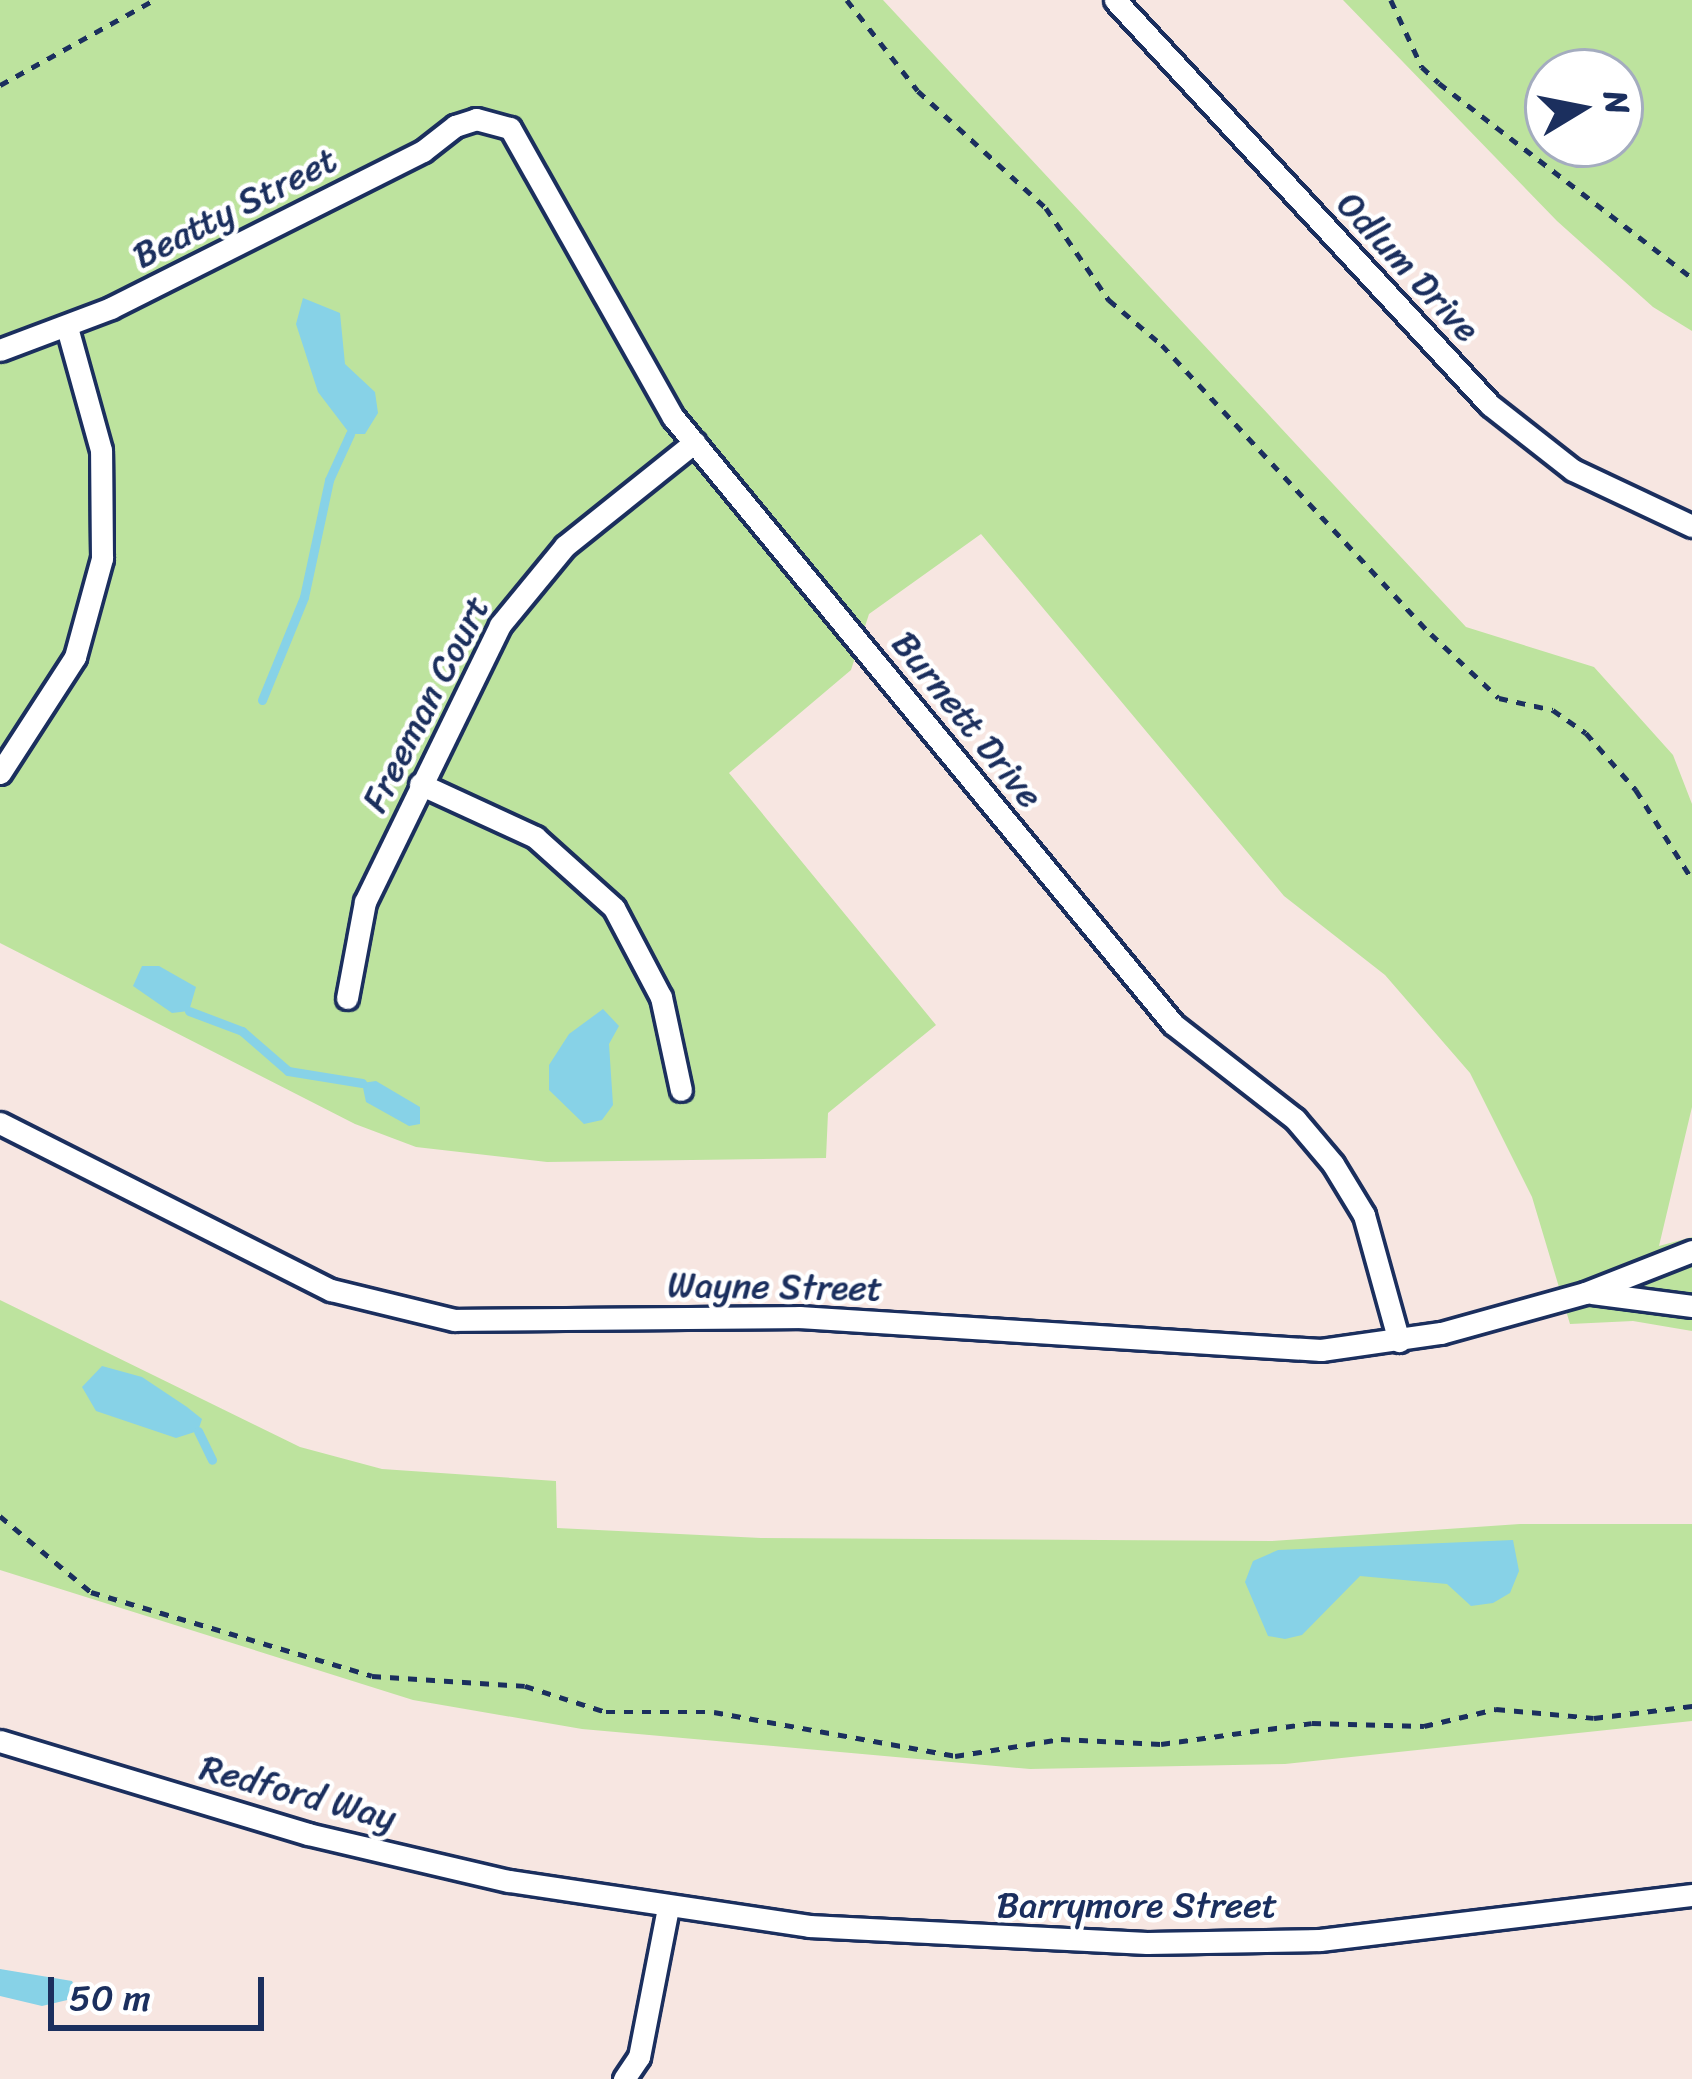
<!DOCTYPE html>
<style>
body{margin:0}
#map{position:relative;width:1692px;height:2079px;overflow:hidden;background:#f7e6e1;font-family:Sriracha,sans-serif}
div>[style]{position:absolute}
.green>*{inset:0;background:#bde39e}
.water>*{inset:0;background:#87d2e7}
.stream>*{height:9px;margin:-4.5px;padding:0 4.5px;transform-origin:4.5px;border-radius:4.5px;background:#87d2e7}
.path>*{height:4.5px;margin-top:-2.25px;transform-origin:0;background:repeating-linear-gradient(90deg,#1b2f5e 0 9px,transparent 0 18px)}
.roads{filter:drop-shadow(3px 0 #1b2f5e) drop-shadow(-3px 0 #1b2f5e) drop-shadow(0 3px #1b2f5e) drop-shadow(0 -3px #1b2f5e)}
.minor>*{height:21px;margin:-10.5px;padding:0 10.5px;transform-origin:10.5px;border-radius:10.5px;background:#fff}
span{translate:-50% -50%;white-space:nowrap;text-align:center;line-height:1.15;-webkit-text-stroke:9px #fff;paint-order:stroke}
.street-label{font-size:36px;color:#1b2f5e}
.north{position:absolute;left:1524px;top:48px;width:120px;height:120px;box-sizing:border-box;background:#fff;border:3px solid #a4acbf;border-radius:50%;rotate:80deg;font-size:33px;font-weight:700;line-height:48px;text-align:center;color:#1b2f5e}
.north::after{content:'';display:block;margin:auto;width:42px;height:54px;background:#1b2f5e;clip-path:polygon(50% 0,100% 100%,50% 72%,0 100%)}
.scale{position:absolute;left:48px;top:1977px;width:216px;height:54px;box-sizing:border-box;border:6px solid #1b2f5e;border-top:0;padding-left:15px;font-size:36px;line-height:42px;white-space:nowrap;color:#1b2f5e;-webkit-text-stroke:9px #fff;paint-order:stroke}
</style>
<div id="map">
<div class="green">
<i style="clip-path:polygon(0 0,883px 0,1466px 627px,1594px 667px,1673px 755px,1692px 804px,1692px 1107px,1659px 1246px,1692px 1237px,1692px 1331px,1633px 1321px,1570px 1324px,1532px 1197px,1470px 1073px,1385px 975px,1284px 896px,981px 534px,869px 614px,851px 670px,729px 773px,936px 1025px,828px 1113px,826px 1158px,547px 1162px,416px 1147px,355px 1124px,0 943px)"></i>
<i style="clip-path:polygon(evenodd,1343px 0,1692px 0,1692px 331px,1653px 307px,1557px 221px,1343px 0,1548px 72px,1620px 72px,1620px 144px,1548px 144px,1548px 72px)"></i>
<i style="clip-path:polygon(0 1300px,300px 1447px,382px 1469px,556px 1481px,557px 1528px,761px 1538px,1272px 1541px,1520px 1524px,1692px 1524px,1692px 1721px,1285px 1764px,1030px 1769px,582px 1729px,413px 1700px,0 1570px)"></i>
</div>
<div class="water">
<i style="clip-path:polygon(303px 298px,340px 313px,345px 364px,375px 392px,378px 413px,365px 434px,350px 434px,318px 392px,296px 324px)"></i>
<i style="clip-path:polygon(142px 966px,159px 966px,196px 987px,189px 1011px,172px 1013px,133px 986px)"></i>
<i style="clip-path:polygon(603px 1009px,619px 1026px,609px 1044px,613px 1105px,602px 1120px,584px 1124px,549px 1090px,549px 1065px,569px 1034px)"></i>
<i style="clip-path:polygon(376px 1081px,420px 1107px,420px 1124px,409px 1126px,366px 1102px,362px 1083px)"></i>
<i style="clip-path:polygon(102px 1366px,142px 1377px,187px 1407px,202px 1419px,198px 1431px,176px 1438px,96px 1411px,82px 1387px)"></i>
<i style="clip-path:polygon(1513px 1540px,1519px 1571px,1510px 1593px,1493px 1603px,1471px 1606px,1447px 1584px,1360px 1576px,1302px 1635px,1285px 1639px,1268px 1636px,1245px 1582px,1253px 1561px,1278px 1550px)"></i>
<i style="clip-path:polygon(0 1969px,72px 1981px,80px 1997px,42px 2006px,0 1996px)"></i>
</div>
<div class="stream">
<i style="left:262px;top:700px;width:111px;rotate:-67.8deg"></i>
<i style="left:304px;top:597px;width:120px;rotate:-77.9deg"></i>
<i style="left:329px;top:480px;width:51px;rotate:-65.5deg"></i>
<i style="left:189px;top:1011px;width:57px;rotate:20.7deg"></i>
<i style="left:242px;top:1031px;width:61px;rotate:41deg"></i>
<i style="left:288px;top:1071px;width:75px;rotate:9.2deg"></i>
<i style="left:198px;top:1431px;width:32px;rotate:64deg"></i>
</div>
<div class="path">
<i style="left:847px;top:0;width:115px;rotate:52deg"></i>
<i style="left:918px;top:91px;width:173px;rotate:42.4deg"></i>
<i style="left:1046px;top:208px;width:112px;rotate:55.6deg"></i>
<i style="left:1109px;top:300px;width:70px;rotate:40.3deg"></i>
<i style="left:1162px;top:345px;width:395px;rotate:47.1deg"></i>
<i style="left:1431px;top:634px;width:93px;rotate:43.3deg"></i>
<i style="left:1499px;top:698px;width:55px;rotate:12.5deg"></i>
<i style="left:1553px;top:710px;width:40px;rotate:34.9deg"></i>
<i style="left:1586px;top:733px;width:76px;rotate:48.7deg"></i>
<i style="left:1636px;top:790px;width:105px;rotate:57.8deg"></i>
<i style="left:1391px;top:0;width:74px;rotate:65.2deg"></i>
<i style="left:1422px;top:67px;width:23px;rotate:43deg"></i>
<i style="left:1439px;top:83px;width:319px;rotate:37.6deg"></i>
<i style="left:0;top:85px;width:176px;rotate:-28.9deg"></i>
<i style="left:0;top:1516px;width:119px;rotate:39.9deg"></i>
<i style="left:91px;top:1592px;width:293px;rotate:16.6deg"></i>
<i style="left:372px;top:1676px;width:153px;rotate:3.7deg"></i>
<i style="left:525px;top:1686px;width:85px;rotate:17.8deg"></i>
<i style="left:606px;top:1712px;width:108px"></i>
<i style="left:714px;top:1712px;width:245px;rotate:10.3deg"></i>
<i style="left:955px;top:1756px;width:107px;rotate:-9.1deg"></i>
<i style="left:1061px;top:1739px;width:100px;rotate:2.9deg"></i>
<i style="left:1161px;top:1744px;width:152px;rotate:-7.9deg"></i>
<i style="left:1312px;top:1723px;width:112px;rotate:1.5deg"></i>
<i style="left:1424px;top:1726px;width:74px;rotate:-13.3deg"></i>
<i style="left:1496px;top:1709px;width:98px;rotate:5.2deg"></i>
<i style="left:1594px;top:1718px;width:99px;rotate:-7deg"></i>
</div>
<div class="roads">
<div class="minor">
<i style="left:1115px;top:0;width:552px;rotate:47.2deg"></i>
<i style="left:1490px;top:405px;width:105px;rotate:38.1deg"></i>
<i style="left:1573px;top:470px;width:132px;rotate:25.2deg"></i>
<i style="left:0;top:350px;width:119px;rotate:-20.7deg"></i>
<i style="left:111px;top:308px;width:349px;rotate:-26.7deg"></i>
<i style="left:423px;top:151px;width:41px;rotate:-38deg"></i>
<i style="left:455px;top:126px;width:22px;rotate:-18deg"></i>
<i style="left:476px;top:119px;width:35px;rotate:15deg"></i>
<i style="left:510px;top:128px;width:332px;rotate:60.6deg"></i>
<i style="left:673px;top:417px;width:786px;rotate:50.52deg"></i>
<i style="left:1173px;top:1024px;width:155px;rotate:37.9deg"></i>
<i style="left:1295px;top:1119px;width:59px;rotate:49.8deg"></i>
<i style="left:1333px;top:1164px;width:60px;rotate:58.7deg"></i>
<i style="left:1364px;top:1215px;width:131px;rotate:74.5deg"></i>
<i style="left:0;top:773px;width:138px;rotate:-57.1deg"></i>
<i style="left:75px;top:657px;width:103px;rotate:-74.7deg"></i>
<i style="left:102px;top:558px;width:108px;rotate:-90.5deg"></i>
<i style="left:101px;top:450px;width:128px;rotate:-105.5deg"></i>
<i style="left:420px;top:784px;width:127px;rotate:24.7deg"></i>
<i style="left:535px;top:837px;width:106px;rotate:41.9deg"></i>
<i style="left:614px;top:908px;width:101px;rotate:62.2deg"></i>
<i style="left:661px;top:997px;width:95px;rotate:77.9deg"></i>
<i style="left:347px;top:998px;width:98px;rotate:-79.4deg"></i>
<i style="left:365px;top:902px;width:308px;rotate:-64deg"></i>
<i style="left:500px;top:625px;width:102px;rotate:-50.6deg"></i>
<i style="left:565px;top:546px;width:166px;rotate:-38.7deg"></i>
<i style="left:0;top:1123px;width:371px;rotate:26.8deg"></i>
<i style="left:331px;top:1290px;width:127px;rotate:13.7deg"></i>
<i style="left:454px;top:1320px;width:345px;rotate:-0.5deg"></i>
<i style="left:799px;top:1317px;width:523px;rotate:3.62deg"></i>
<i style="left:1321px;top:1350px;width:121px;rotate:-8.1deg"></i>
<i style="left:1441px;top:1333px;width:149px;rotate:-15.5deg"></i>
<i style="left:1585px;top:1293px;width:115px;rotate:-21.4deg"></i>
<i style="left:1592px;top:1293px;width:101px;rotate:7.4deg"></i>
<i style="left:0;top:1741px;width:322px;rotate:16.8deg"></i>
<i style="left:308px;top:1834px;width:206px;rotate:13.2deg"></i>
<i style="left:509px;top:1881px;width:303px;rotate:8.5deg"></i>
<i style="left:809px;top:1926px;width:338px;rotate:2.9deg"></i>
<i style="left:1147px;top:1943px;width:173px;rotate:-1deg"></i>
<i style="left:1320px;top:1940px;width:375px;rotate:-6.9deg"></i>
<i style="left:624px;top:2079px;width:27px;rotate:-56deg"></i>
<i style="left:639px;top:2057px;width:152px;rotate:-79deg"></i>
</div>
</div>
<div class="street-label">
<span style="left:235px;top:208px;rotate:-27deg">Beatty Street</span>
<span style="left:1408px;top:267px;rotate:47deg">Odlum Drive</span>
<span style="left:426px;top:704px;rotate:-63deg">Freeman Court</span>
<span style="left:967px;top:720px;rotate:51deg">Burnett Drive</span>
<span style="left:775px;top:1287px;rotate:1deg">Wayne Street</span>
<span style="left:298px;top:1793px;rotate:15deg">Redford Way</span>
<span style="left:1137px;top:1906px">Barrymore Street</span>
</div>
<div class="north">N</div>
<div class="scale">50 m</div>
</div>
